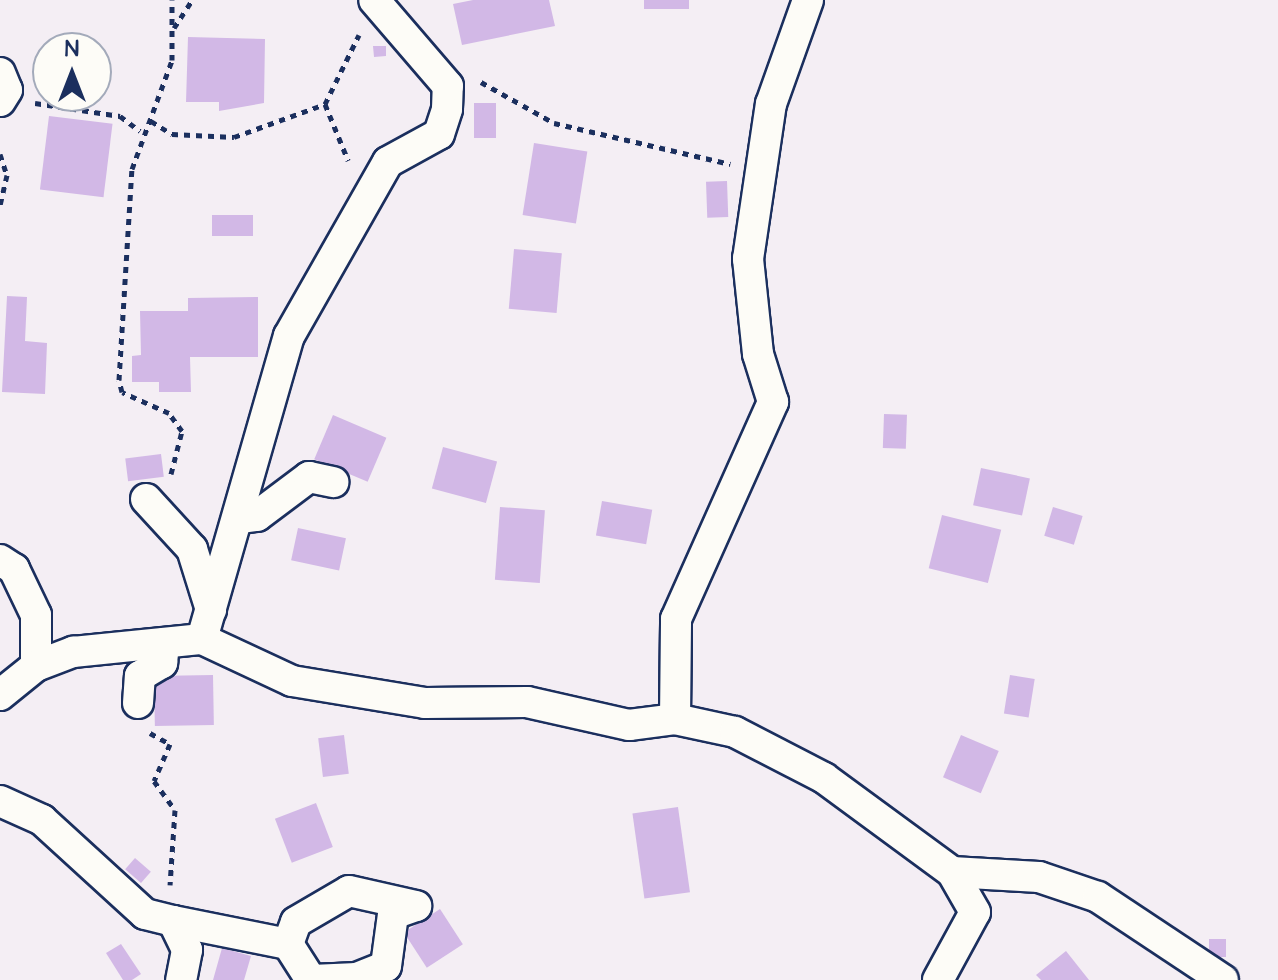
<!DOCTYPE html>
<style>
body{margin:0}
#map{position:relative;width:1278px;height:980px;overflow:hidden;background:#f4eef4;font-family:"Architects Daughter",sans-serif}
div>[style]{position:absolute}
.building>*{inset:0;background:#d2b8e6;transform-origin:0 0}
.path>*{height:5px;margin-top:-2.5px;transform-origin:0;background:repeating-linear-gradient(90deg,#1b2f5e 0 6px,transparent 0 12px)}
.roads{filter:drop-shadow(2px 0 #1b2f5e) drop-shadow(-2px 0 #1b2f5e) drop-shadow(0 2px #1b2f5e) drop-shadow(0 -2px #1b2f5e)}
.minor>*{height:30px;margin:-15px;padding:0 15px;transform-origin:15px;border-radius:15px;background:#fdfcf7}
span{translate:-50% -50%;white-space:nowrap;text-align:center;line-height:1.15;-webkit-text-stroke:7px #fdfcf7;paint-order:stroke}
.north{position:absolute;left:32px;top:32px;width:80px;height:80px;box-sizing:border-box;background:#fdfcf7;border:2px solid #a3aaba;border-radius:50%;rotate:0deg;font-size:22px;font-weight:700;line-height:32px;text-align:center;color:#1b2f5e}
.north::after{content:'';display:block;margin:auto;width:28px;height:36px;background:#1b2f5e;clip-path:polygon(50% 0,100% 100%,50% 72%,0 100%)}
</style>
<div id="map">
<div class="building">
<i style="clip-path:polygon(473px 0,549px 0,555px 26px,462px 45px,453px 4px)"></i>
<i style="left:644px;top:0;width:45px;height:9px"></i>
<i style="clip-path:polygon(188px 37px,265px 39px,264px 103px,219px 111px,219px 102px,186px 102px)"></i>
<i style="clip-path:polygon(373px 46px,386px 46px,386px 56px,374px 57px)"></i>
<i style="left:474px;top:103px;width:22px;height:35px"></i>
<i style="left:49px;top:116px;width:64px;height:74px;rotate:7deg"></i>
<i style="left:534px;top:143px;width:54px;height:73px;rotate:9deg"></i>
<i style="left:727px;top:181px;width:36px;height:21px;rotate:88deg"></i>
<i style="left:212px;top:215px;width:41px;height:21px"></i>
<i style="left:514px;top:249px;width:48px;height:60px;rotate:5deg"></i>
<i style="clip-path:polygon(7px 296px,27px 297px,25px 341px,47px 343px,45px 394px,2px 392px)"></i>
<i style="clip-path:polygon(258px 297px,258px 357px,190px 357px,191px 392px,159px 392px,159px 382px,132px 382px,132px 356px,141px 355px,140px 311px,188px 311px,188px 298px)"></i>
<i style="left:884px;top:414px;width:23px;height:34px;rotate:2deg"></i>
<i style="left:333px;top:415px;width:58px;height:48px;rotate:23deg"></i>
<i style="left:443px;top:447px;width:56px;height:43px;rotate:15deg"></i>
<i style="left:161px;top:454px;width:23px;height:36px;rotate:83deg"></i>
<i style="left:981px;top:468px;width:50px;height:38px;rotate:12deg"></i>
<i style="left:602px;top:501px;width:51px;height:35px;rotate:10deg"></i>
<i style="left:500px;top:507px;width:45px;height:73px;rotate:4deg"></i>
<i style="left:1053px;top:507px;width:31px;height:30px;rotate:17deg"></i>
<i style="left:942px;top:515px;width:61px;height:55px;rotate:14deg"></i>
<i style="left:298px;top:528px;width:49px;height:33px;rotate:12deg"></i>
<i style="left:213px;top:675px;width:50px;height:59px;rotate:89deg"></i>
<i style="left:1010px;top:675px;width:25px;height:39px;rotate:9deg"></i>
<i style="left:344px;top:735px;width:39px;height:26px;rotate:83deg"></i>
<i style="left:961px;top:735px;width:41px;height:46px;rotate:23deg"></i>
<i style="left:316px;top:803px;width:47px;height:44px;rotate:69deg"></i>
<i style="left:678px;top:807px;width:86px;height:46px;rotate:82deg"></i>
<i style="left:135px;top:858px;width:21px;height:15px;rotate:41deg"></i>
<i style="left:440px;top:909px;width:42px;height:43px;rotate:57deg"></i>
<i style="left:1209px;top:939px;width:17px;height:18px"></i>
<i style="clip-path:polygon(121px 944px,141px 974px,132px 980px,123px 980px,106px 953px)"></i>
<i style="clip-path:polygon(222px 948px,251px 956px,244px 980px,213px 980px)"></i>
<i style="clip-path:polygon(1066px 951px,1089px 980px,1041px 980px,1036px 975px)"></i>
</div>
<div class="path">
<i style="left:174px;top:28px;width:33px;rotate:-57deg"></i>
<i style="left:481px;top:82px;width:84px;rotate:29.3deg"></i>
<i style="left:554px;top:123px;width:181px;rotate:13.1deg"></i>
<i style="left:35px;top:103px;width:86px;rotate:8.7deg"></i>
<i style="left:120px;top:116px;width:25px;rotate:37deg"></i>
<i style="left:325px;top:104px;width:77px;rotate:-63.8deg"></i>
<i style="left:151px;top:121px;width:25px;rotate:32deg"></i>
<i style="left:172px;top:134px;width:62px;rotate:2.8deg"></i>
<i style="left:234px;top:137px;width:97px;rotate:-19.9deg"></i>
<i style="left:325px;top:104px;width:61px;rotate:67.7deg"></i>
<i style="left:0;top:154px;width:22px;rotate:72deg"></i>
<i style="left:7px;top:175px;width:31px;rotate:103deg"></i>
<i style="left:171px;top:474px;width:44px;rotate:-75.7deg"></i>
<i style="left:182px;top:431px;width:22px;rotate:-126deg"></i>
<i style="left:169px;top:413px;width:51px;rotate:-155.9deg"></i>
<i style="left:122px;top:392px;width:12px;rotate:-104deg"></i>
<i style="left:119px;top:380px;width:211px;rotate:-86.5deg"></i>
<i style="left:132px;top:169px;width:116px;rotate:-69.8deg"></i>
<i style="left:172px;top:60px;width:60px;rotate:-90deg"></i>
<i style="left:150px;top:733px;width:23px;rotate:29deg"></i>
<i style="left:170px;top:744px;width:40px;rotate:113.4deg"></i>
<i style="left:154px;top:781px;width:36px;rotate:54deg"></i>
<i style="left:175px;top:810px;width:75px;rotate:93.8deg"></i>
</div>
<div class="roads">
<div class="minor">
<i style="left:0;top:73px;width:18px;rotate:68deg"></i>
<i style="left:7px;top:90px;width:13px;rotate:122deg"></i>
<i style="left:146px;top:499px;width:68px;rotate:47.4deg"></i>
<i style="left:192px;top:549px;width:64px;rotate:72.7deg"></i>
<i style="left:240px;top:518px;width:17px;rotate:-7deg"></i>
<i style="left:257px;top:516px;width:65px;rotate:-36.9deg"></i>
<i style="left:309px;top:477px;width:25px;rotate:12deg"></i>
<i style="left:0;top:560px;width:17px;rotate:33deg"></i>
<i style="left:14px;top:569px;width:51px;rotate:64.4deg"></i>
<i style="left:36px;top:615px;width:51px;rotate:90deg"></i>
<i style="left:202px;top:639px;width:315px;rotate:-74deg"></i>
<i style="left:289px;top:336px;width:200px;rotate:-60.4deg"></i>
<i style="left:388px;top:162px;width:58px;rotate:-28.8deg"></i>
<i style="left:439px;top:134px;width:26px;rotate:-72deg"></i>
<i style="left:447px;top:109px;width:23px;rotate:-88deg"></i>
<i style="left:448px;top:86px;width:113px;rotate:-130.7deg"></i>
<i style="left:0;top:695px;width:46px;rotate:-38.9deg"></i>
<i style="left:36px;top:666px;width:40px;rotate:-21deg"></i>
<i style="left:73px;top:652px;width:130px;rotate:-5.8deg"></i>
<i style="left:202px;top:639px;width:99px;rotate:25deg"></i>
<i style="left:292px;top:681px;width:135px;rotate:9.4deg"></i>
<i style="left:425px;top:703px;width:102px;rotate:-0.6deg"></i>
<i style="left:527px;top:702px;width:105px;rotate:12.7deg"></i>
<i style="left:629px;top:725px;width:46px;rotate:-7.4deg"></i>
<i style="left:675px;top:719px;width:61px;rotate:12.2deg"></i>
<i style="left:735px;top:732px;width:100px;rotate:27.3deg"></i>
<i style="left:824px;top:778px;width:159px;rotate:36.3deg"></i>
<i style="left:952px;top:872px;width:87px;rotate:3.3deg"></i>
<i style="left:1039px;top:877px;width:62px;rotate:18.7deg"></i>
<i style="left:1098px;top:897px;width:150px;rotate:33.6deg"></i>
<i style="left:138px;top:703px;width:27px;rotate:-86deg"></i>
<i style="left:140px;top:676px;width:26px;rotate:-31deg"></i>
<i style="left:162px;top:663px;width:20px;rotate:-84deg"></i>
<i style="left:675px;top:719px;width:100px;rotate:-89.4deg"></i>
<i style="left:676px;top:619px;width:238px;rotate:-65.9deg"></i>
<i style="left:773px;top:402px;width:50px;rotate:-107.4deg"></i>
<i style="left:758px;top:354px;width:96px;rotate:-96deg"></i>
<i style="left:748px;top:259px;width:157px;rotate:-81.6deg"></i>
<i style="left:771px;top:104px;width:110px;rotate:-70.4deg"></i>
<i style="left:0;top:801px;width:46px;rotate:24.3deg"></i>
<i style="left:42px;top:820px;width:139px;rotate:42.4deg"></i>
<i style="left:145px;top:914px;width:29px;rotate:14deg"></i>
<i style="left:173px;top:921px;width:32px;rotate:64deg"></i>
<i style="left:187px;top:950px;width:31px;rotate:101deg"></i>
<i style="left:173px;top:921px;width:117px;rotate:11.3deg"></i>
<i style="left:288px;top:944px;width:43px;rotate:57.4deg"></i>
<i style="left:288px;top:944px;width:23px;rotate:-70deg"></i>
<i style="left:296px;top:922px;width:61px;rotate:-30.3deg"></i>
<i style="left:349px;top:891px;width:69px;rotate:12.6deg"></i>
<i style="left:312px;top:980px;width:45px;rotate:-2.5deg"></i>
<i style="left:357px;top:978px;width:31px;rotate:-22deg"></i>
<i style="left:386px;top:966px;width:52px;rotate:-82.3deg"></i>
<i style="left:393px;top:914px;width:24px;rotate:-19deg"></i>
<i style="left:938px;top:980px;width:77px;rotate:-61.4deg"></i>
<i style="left:975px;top:912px;width:46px;rotate:-119.9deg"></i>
</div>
</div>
<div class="north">N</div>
</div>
